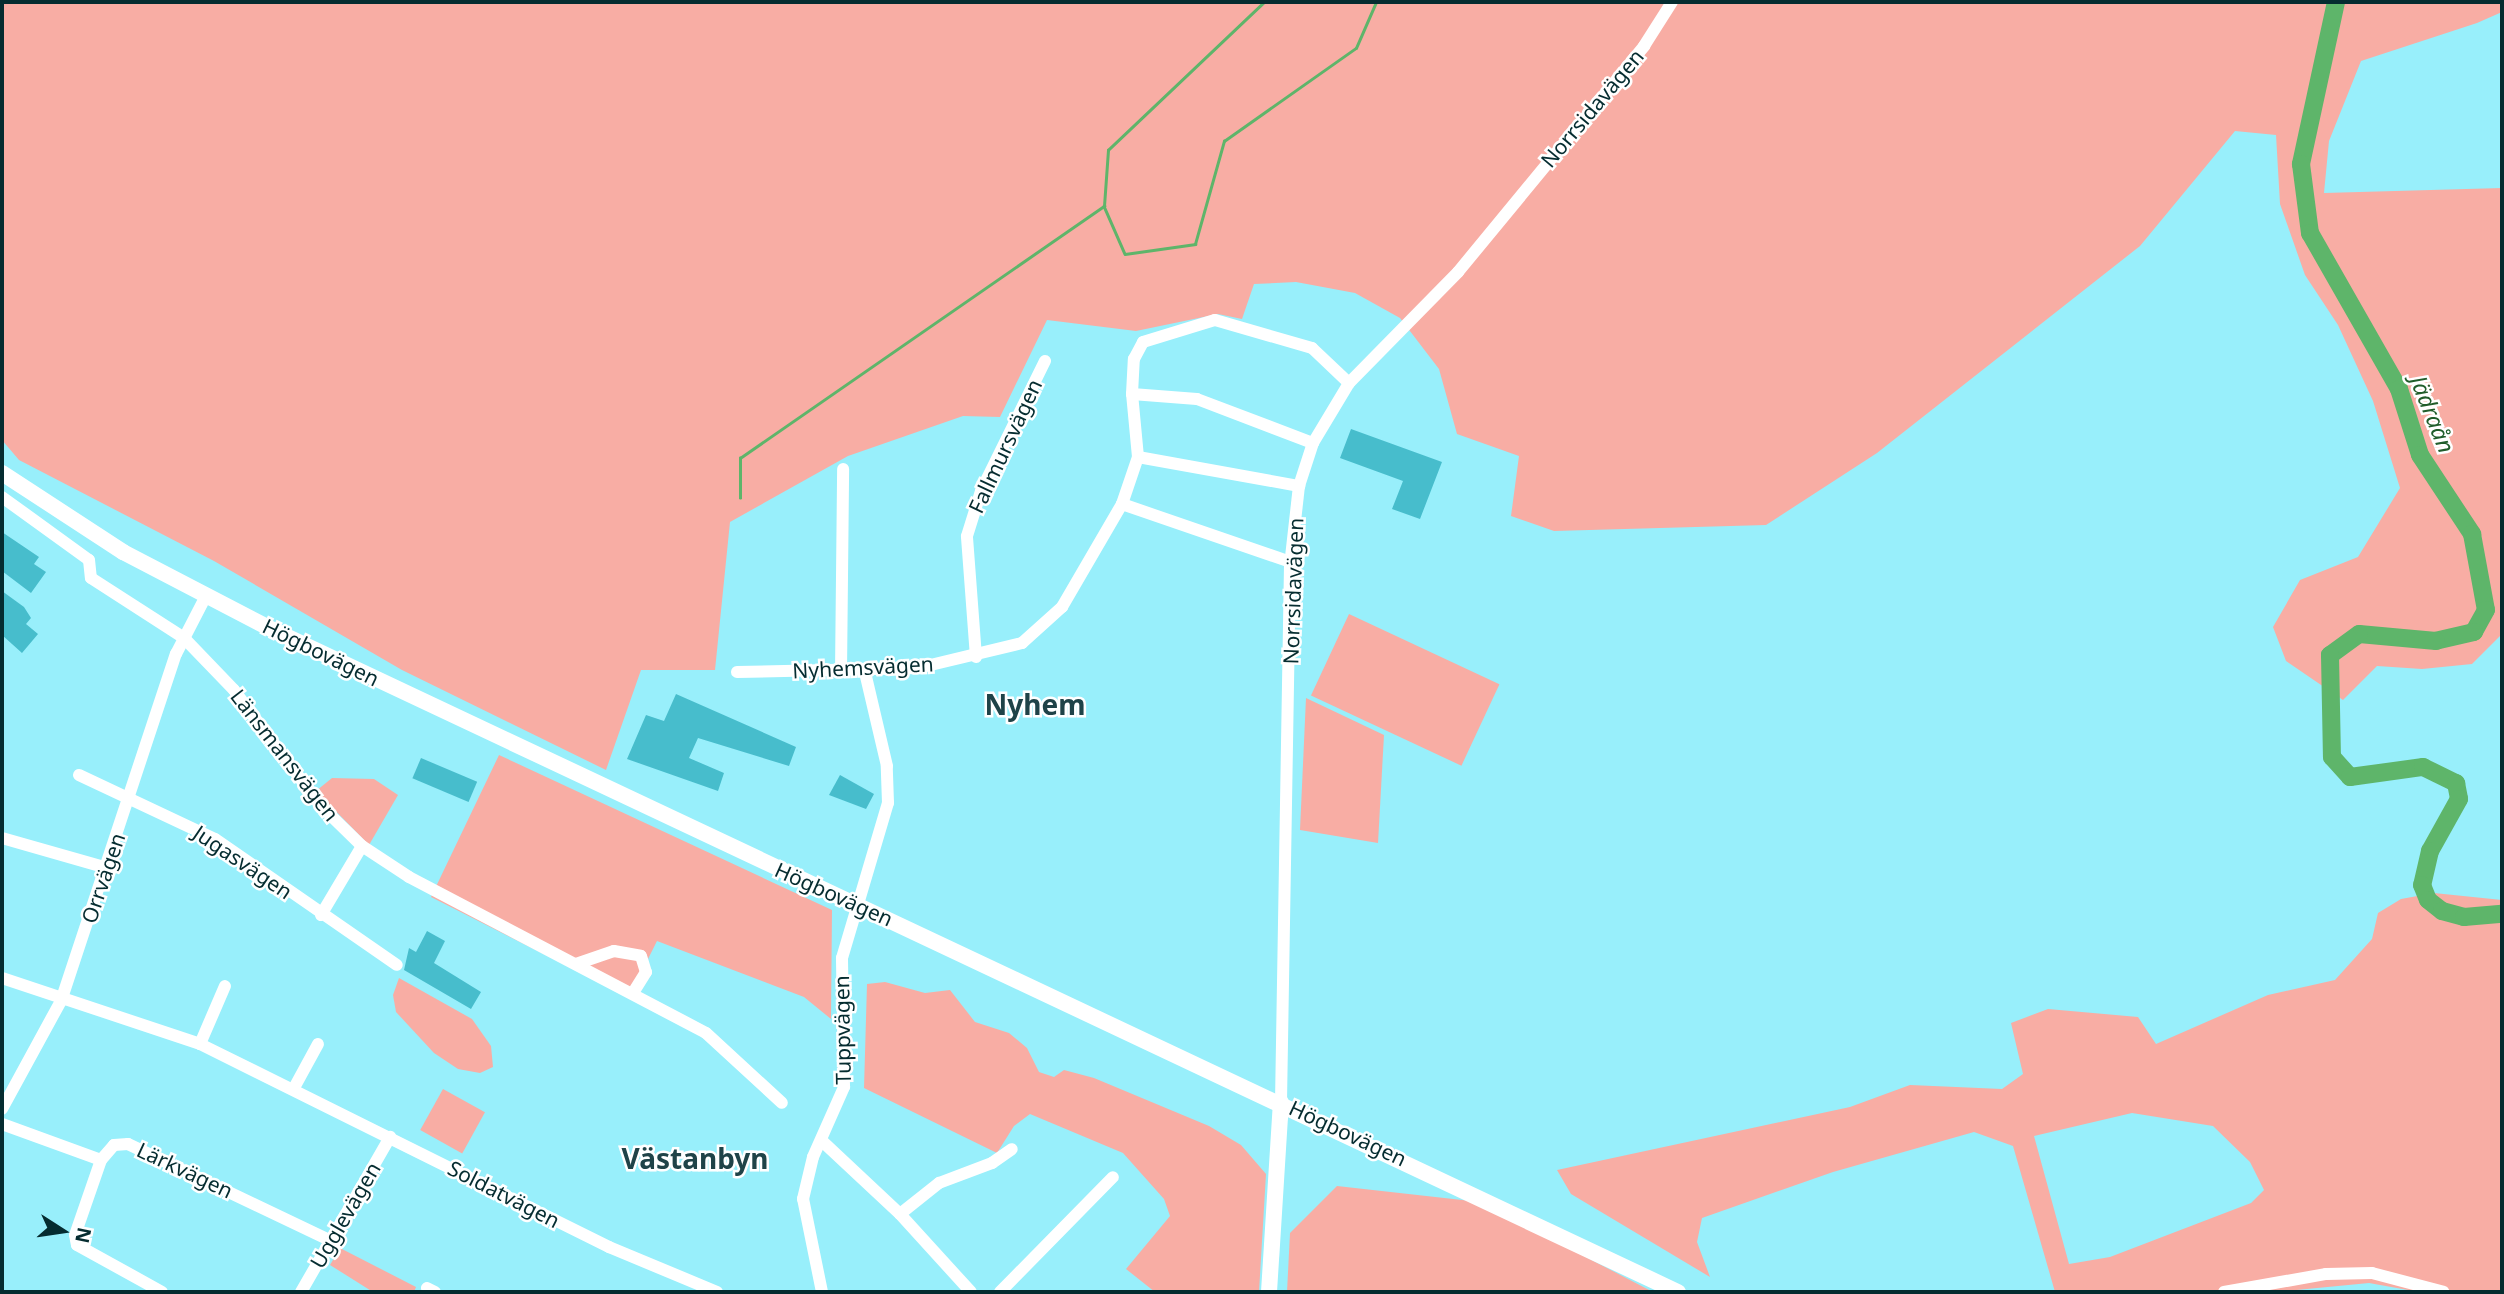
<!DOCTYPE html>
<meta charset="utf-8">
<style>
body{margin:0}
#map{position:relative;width:2504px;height:1294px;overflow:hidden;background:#98effb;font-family:"Noto Sans",sans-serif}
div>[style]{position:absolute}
.green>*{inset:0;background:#f8ada4;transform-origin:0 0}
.stream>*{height:2.5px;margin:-1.25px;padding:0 1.25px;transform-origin:1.25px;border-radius:1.25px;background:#5eb56a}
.river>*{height:18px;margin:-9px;padding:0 9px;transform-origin:9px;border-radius:9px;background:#5eb56a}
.building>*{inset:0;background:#47bdcc;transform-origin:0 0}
.street>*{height:12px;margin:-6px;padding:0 6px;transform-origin:6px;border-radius:6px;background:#fff}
.secondary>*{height:16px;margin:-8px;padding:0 8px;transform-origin:8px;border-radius:8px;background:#fff}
span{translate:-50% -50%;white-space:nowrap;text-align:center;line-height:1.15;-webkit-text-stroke:5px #fff;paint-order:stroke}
.street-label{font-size:21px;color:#052c30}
.water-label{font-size:23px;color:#215d2b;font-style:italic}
.district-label{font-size:28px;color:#1f4348;font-weight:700}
.frame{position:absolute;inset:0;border:4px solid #052c30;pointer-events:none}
.north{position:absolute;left:28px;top:1196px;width:70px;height:70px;-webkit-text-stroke:5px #fff;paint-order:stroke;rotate:102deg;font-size:19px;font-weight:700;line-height:28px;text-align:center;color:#052c30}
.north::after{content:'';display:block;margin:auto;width:24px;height:32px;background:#052c30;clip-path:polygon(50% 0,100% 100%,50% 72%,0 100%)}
</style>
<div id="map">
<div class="green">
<i style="clip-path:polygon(2px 2px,2502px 2px,2502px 12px,2477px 23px,2361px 61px,2329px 141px,2324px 193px,2502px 188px,2502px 634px,2472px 664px,2422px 669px,2377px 666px,2343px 700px,2286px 661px,2273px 627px,2300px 580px,2358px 557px,2400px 488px,2373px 401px,2338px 325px,2305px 275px,2280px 204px,2276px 135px,2235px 131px,2140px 246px,1877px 453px,1766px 525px,1554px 531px,1511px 516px,1519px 456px,1457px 434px,1439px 369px,1400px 318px,1355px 293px,1296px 282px,1254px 284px,1242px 319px,1218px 314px,1136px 331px,1047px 320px,1000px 417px,963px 416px,848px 456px,730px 522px,715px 670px,641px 670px,606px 770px,402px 670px,214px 561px,19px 460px,2px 440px)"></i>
<i style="left:1349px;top:614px;width:166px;height:90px;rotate:25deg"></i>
<i style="clip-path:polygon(1306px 698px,1384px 735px,1378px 843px,1300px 830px)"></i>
<i style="clip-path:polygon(499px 755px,832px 910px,831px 1019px,804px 997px,657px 941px,629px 997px,431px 897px)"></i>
<i style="clip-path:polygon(332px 778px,374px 779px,398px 795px,369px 845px,316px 791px)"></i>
<i style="clip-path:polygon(evenodd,2434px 893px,2502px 900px,2502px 1292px,2419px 1292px,2369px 1283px,2275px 1292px,2055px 1292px,2013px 1146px,1974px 1132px,1833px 1172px,1702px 1218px,1697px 1242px,1710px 1277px,1571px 1194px,1557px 1170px,1850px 1107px,1910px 1085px,2002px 1089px,2023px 1074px,2011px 1023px,2048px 1009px,2138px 1017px,2156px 1044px,2268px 995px,2335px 980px,2372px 939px,2378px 913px,2401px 899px,2434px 893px,2132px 1113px,2213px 1126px,2250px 1162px,2264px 1190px,2251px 1203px,2110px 1257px,2069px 1264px,2034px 1136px,2132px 1113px)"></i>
<i style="clip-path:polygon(399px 978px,472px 1019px,491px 1046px,493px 1067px,480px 1073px,458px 1069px,434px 1053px,396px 1012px,393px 995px)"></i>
<i style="clip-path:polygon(885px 982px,925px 993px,950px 990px,975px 1022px,1009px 1033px,1027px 1048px,1039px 1072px,1054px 1077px,1064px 1070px,1094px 1078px,1209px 1126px,1241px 1145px,1266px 1174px,1259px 1292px,1155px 1292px,1126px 1269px,1170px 1216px,1164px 1199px,1123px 1153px,1030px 1114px,1014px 1126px,997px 1153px,864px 1088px,867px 984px)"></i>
<i style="left:443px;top:1089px;width:48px;height:47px;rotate:29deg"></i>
<i style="clip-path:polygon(1337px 1186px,1480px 1202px,1653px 1292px,1287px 1292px,1290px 1233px)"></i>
<i style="clip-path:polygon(340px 1248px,416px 1287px,414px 1292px,373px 1292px,330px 1265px)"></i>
</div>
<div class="stream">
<i style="left:1104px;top:206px;width:52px;rotate:66.4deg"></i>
<i style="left:1125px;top:254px;width:71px;rotate:-8.1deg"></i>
<i style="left:1195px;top:244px;width:107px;rotate:-74.3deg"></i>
<i style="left:1224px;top:141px;width:161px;rotate:-35.2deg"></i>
<i style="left:1356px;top:48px;width:50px;rotate:-66.5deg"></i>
<i style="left:740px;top:498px;width:40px;rotate:-90deg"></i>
<i style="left:740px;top:458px;width:443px;rotate:-34.7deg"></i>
<i style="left:1104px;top:206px;width:56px;rotate:-85.9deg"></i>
<i style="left:1108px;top:150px;width:215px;rotate:-43.5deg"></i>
</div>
<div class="river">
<i style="left:2336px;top:2px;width:166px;rotate:102.2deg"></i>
<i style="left:2301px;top:164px;width:70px;rotate:82.6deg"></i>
<i style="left:2310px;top:233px;width:180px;rotate:60.3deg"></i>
<i style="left:2399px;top:389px;width:69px;rotate:72.3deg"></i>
<i style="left:2420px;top:455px;width:95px;rotate:56.6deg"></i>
<i style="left:2472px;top:534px;width:77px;rotate:79.6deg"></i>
<i style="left:2486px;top:610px;width:25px;rotate:119deg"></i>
<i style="left:2474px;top:632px;width:39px;rotate:167deg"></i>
<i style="left:2436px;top:641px;width:77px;rotate:-174.8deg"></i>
<i style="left:2359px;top:634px;width:36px;rotate:144deg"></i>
<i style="left:2330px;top:655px;width:102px;rotate:88.9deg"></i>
<i style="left:2332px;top:757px;width:27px;rotate:48deg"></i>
<i style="left:2350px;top:777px;width:74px;rotate:-7.8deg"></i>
<i style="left:2423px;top:767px;width:37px;rotate:26deg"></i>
<i style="left:2456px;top:783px;width:16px;rotate:79deg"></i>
<i style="left:2459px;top:799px;width:60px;rotate:119.1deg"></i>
<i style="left:2430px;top:851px;width:35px;rotate:103deg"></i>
<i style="left:2422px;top:885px;width:16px;rotate:68deg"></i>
<i style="left:2428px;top:900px;width:18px;rotate:38deg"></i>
<i style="left:2442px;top:911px;width:23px;rotate:15deg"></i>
<i style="left:2464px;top:917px;width:38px;rotate:-5deg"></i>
</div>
<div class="building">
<i style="clip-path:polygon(1351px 429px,1442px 462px,1420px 519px,1392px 509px,1403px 481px,1340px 458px)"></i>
<i style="clip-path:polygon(2px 532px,39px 557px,34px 564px,46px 572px,31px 593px,2px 571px)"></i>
<i style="clip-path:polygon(2px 591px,24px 607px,31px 618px,26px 624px,38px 634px,22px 653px,2px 635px)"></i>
<i style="clip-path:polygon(676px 694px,796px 747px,789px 766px,698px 738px,689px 758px,724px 773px,718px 791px,627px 759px,646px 715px,664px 721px)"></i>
<i style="left:421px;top:758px;width:61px;height:22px;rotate:23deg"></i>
<i style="clip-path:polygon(840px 775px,874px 794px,866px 809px,829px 795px)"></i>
<i style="clip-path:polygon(427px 931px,445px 941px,434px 963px,481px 992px,471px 1009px,404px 970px,409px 948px,416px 952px)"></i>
</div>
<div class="street">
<i style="left:1132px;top:394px;width:35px;rotate:-87deg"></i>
<i style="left:1134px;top:359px;width:19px;rotate:-62deg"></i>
<i style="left:1143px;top:342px;width:75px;rotate:-17deg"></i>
<i style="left:1215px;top:320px;width:101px;rotate:16.1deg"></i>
<i style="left:1312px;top:348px;width:51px;rotate:43.4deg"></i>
<i style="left:1138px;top:457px;width:164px;rotate:10.2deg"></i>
<i style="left:2px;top:497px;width:107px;rotate:35.9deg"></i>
<i style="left:89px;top:560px;width:18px;rotate:84deg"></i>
<i style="left:91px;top:578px;width:111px;rotate:32.8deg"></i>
<i style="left:184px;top:638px;width:72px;rotate:46.1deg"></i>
<i style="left:234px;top:690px;width:144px;rotate:53.2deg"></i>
<i style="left:320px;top:805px;width:59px;rotate:44.3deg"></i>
<i style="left:362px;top:846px;width:56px;rotate:33.4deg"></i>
<i style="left:409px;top:877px;width:335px;rotate:27.7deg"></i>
<i style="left:706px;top:1033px;width:103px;rotate:42.6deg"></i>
<i style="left:1122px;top:504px;width:50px;rotate:-71.2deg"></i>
<i style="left:1138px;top:457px;width:63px;rotate:-95.4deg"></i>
<i style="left:1132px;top:394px;width:65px;rotate:4.4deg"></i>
<i style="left:1197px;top:399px;width:124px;rotate:20.8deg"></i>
<i style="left:976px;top:657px;width:121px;rotate:-94.3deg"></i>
<i style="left:967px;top:536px;width:47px;rotate:-72.7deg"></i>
<i style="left:981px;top:491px;width:145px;rotate:-63.8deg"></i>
<i style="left:737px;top:672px;width:181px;rotate:-1.3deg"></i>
<i style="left:918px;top:668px;width:107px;rotate:-13.5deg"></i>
<i style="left:1022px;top:643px;width:54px;rotate:-42deg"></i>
<i style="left:1062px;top:607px;width:119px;rotate:-59.8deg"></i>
<i style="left:1122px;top:504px;width:178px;rotate:19deg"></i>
<i style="left:841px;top:672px;width:203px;rotate:-89.4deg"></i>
<i style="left:79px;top:775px;width:150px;rotate:25.2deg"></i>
<i style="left:215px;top:839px;width:221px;rotate:34.7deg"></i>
<i style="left:2px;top:838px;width:109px;rotate:15.9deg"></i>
<i style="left:321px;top:915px;width:80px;rotate:-59.3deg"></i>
<i style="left:576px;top:964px;width:40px;rotate:-18.9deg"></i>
<i style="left:614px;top:951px;width:27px;rotate:10deg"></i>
<i style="left:641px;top:956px;width:17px;rotate:73deg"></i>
<i style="left:646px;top:972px;width:25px;rotate:122deg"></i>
<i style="left:2px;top:978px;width:209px;rotate:18.4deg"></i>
<i style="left:200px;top:1044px;width:457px;rotate:26.4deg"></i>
<i style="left:609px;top:1247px;width:117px;rotate:22.6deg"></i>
<i style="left:200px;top:1044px;width:63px;rotate:-66.7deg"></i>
<i style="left:294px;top:1088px;width:50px;rotate:-61.4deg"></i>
<i style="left:1281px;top:1102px;width:536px;rotate:-89.04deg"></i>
<i style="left:1290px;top:566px;width:81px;rotate:-83.6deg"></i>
<i style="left:1299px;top:486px;width:45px;rotate:-72deg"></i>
<i style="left:1313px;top:443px;width:70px;rotate:-59deg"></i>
<i style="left:1349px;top:383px;width:156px;rotate:-45.5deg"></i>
<i style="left:1458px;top:272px;width:293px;rotate:-50.5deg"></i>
<i style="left:1644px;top:46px;width:52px;rotate:-57.5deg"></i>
<i style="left:2px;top:1109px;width:123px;rotate:-61.4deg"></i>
<i style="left:61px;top:1001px;width:366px;rotate:-71.7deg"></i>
<i style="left:176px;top:654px;width:65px;rotate:-62.7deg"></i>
<i style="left:2px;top:1124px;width:105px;rotate:20deg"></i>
<i style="left:101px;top:1160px;width:20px;rotate:-49deg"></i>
<i style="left:114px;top:1145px;width:14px;rotate:-4deg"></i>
<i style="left:128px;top:1144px;width:225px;rotate:25.5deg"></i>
<i style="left:822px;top:1141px;width:107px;rotate:43.1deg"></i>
<i style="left:900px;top:1214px;width:105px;rotate:47.7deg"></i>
<i style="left:101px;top:1160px;width:79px;rotate:109.1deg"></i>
<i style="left:75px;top:1235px;width:10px;rotate:79deg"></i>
<i style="left:77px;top:1245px;width:97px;rotate:28.9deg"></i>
<i style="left:900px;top:1214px;width:50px;rotate:-38.5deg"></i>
<i style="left:939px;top:1183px;width:57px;rotate:-20.7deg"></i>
<i style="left:992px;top:1163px;width:24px;rotate:-35deg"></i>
<i style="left:427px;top:1288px;width:9px;rotate:27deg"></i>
<i style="left:301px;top:1292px;width:179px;rotate:-60.1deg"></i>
<i style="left:822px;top:1292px;width:95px;rotate:-101.5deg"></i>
<i style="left:803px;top:1199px;width:43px;rotate:-76.6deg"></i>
<i style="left:813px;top:1157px;width:77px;rotate:-66.1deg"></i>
<i style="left:844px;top:1087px;width:129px;rotate:-90.9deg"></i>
<i style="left:842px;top:958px;width:162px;rotate:-73.5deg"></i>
<i style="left:888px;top:803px;width:37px;rotate:-92deg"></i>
<i style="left:887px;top:766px;width:97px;rotate:-103.2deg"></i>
<i style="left:1000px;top:1292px;width:161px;rotate:-45.5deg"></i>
<i style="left:2224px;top:1292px;width:104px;rotate:-10deg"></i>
<i style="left:2326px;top:1274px;width:46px;rotate:-1.2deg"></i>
<i style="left:2372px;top:1273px;width:74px;rotate:14.8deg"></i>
</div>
<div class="secondary">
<i style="left:2px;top:473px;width:145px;rotate:33.1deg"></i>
<i style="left:123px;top:552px;width:171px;rotate:27.5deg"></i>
<i style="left:275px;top:631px;width:1551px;rotate:25.23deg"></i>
<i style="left:1269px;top:1292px;width:190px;rotate:-86.4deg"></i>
</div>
<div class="street-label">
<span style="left:1592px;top:108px;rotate:-50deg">Norrsidavägen</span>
<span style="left:1005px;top:446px;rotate:-65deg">Fallmursvägen</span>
<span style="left:1293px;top:591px;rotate:-88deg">Norrsidavägen</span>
<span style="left:321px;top:652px;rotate:26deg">Högbovägen</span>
<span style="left:863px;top:667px;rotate:-3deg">Nyhemsvägen</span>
<span style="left:285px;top:755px;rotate:52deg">Länsmansvägen</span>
<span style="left:243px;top:862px;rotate:34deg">Jugasvägen</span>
<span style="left:103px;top:878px;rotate:-71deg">Orrvägen</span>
<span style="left:834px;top:894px;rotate:24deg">Högbovägen</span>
<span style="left:842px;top:1030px;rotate:-91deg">Tuppvägen</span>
<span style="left:1348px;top:1133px;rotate:25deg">Högbovägen</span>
<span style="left:185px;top:1170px;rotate:25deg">Lärkvägen</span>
<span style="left:504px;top:1194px;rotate:27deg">Soldatvägen</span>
<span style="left:345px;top:1215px;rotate:-60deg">Ugglevägen</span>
</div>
<div class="water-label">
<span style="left:2433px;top:414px;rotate:68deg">Jädraån</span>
</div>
<div class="district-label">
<span style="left:1035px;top:704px">Nyhem</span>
<span style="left:695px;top:1158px">Västanbyn</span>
</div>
<div class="frame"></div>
<div class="north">N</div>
</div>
